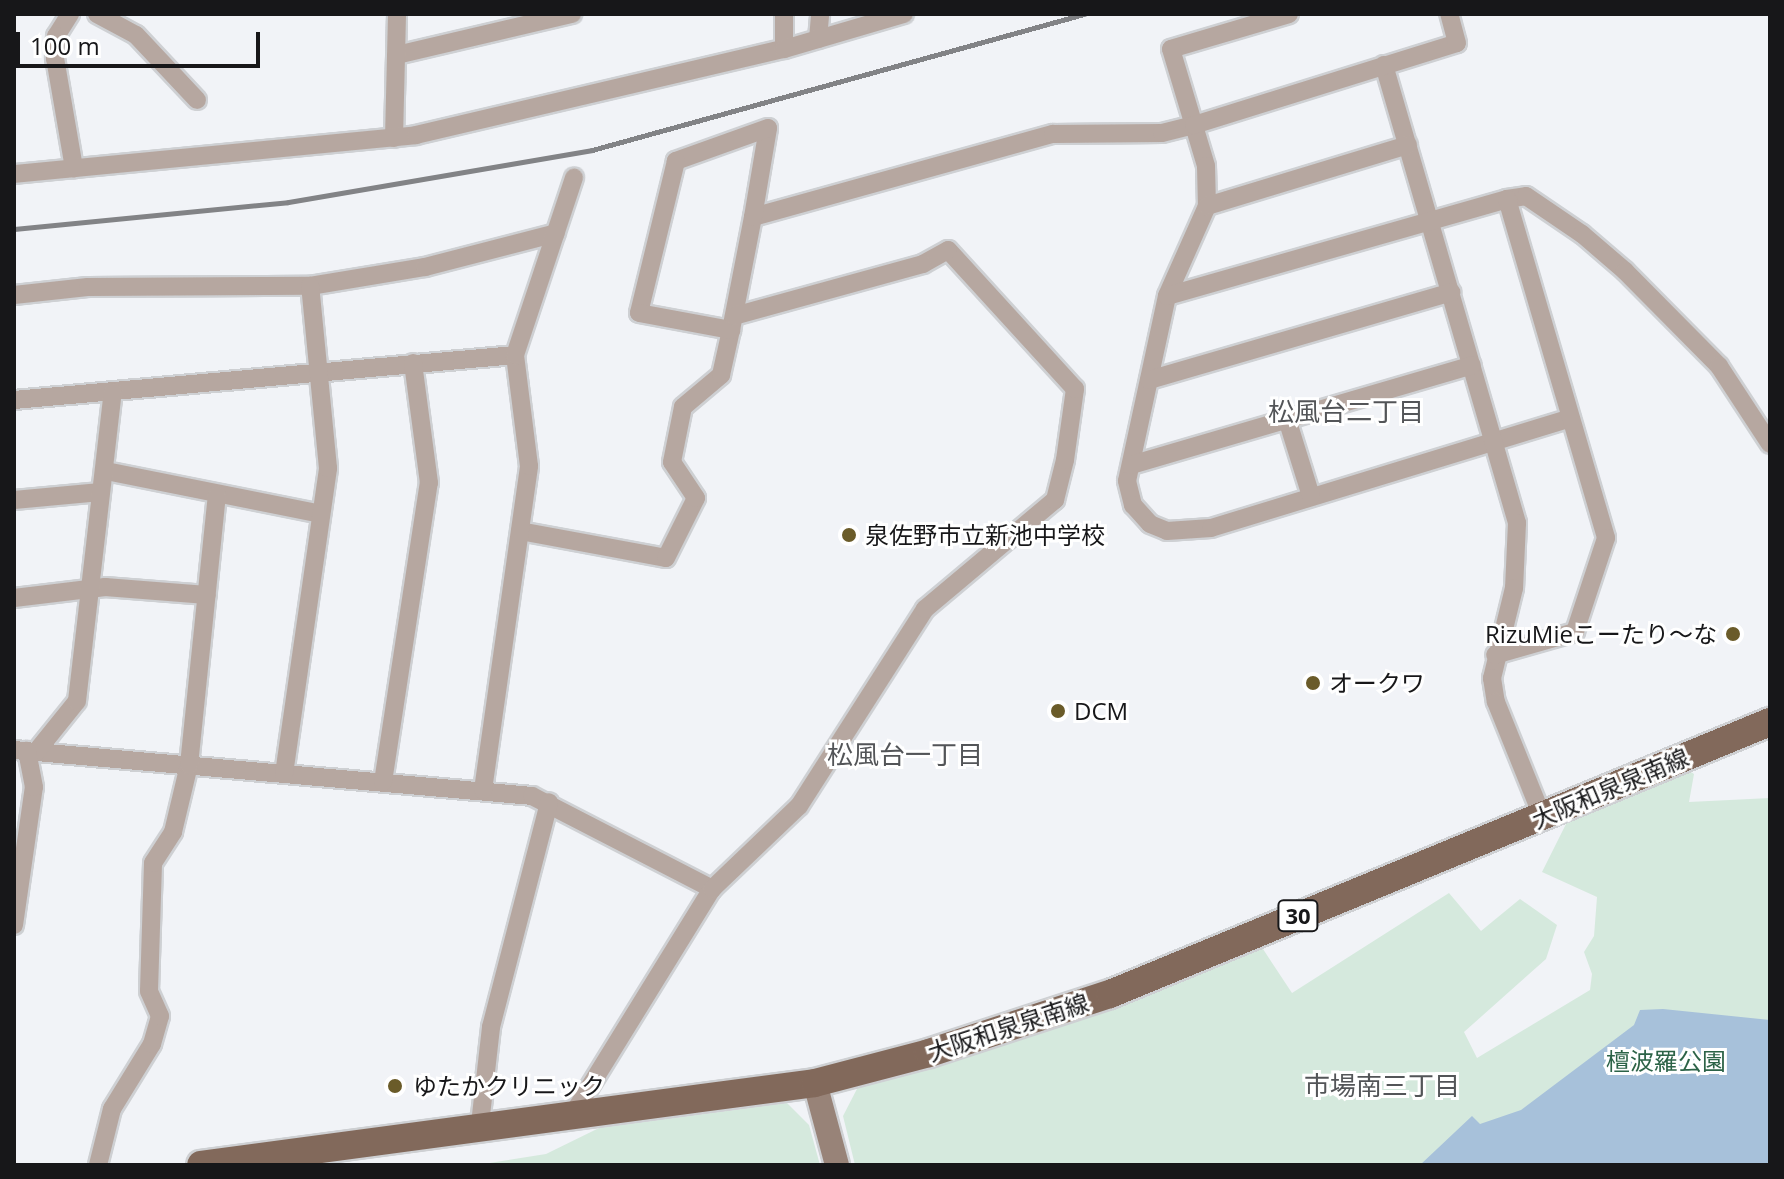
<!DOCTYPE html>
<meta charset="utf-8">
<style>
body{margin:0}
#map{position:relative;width:1784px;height:1179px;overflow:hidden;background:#f1f3f7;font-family:"Open Sans","Noto Sans JP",sans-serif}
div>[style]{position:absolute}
.green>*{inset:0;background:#d5e9dd}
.water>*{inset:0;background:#a7c1da}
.roads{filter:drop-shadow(2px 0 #ced0d3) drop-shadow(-2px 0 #ced0d3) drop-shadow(0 2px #ced0d3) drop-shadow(0 -2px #ced0d3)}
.street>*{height:18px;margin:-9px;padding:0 9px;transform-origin:9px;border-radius:9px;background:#b6a7a0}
.secondary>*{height:24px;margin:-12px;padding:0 12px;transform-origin:12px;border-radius:12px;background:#988378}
.primary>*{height:28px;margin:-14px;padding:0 14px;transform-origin:14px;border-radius:14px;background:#82695b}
.rail>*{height:5px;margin:-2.5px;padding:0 2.5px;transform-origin:2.5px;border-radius:2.5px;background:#828386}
.dots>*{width:22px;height:22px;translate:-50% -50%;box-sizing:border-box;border:4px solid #fff;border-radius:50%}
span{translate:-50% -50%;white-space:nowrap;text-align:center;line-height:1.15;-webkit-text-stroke:6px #fff;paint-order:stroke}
.shield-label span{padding:2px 6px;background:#fff;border:2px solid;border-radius:6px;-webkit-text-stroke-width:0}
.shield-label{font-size:22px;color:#171719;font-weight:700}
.poi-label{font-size:24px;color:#171719}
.left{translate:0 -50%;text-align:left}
.right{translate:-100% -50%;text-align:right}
.street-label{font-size:24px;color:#171719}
.park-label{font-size:24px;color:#2c6347}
.neighbourhood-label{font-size:26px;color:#535558}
.frame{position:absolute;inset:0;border:16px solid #171719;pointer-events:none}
.scale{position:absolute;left:16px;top:32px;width:244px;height:36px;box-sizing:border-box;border:4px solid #171719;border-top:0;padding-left:10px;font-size:24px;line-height:28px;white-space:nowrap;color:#171719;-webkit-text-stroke:6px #fff;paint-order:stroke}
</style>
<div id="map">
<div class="green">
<i style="clip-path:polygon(1688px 770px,1694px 774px,1689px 802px,1770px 798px,1770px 1165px,855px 1165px,843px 1116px,859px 1085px,953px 1061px,1078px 1021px,1261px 946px,1292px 993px,1449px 893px,1481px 931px,1520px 899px,1557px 925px,1546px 959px,1464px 1032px,1477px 1058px,1590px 990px,1592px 974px,1584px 952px,1594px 936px,1597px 897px,1542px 872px,1567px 822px)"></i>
<i style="clip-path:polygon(787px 1103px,809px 1125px,820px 1165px,477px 1165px,546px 1154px,599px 1128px)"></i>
</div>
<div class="water">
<i style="clip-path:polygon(1663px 1009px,1770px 1020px,1770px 1165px,1420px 1165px,1472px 1116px,1480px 1124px,1521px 1110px,1634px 1025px,1640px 1010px)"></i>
</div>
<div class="roads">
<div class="street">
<i style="left:70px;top:14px;width:26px;rotate:122deg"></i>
<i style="left:56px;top:36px;width:22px;rotate:93deg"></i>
<i style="left:55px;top:58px;width:112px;rotate:80.2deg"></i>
<i style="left:97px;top:14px;width:44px;rotate:28.3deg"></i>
<i style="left:136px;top:35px;width:89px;rotate:46.8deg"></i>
<i style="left:1289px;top:14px;width:123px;rotate:163.5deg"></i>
<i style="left:1171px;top:49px;width:122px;rotate:73.3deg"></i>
<i style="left:1206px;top:166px;width:40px;rotate:88.6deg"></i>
<i style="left:1207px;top:206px;width:98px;rotate:114deg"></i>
<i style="left:1167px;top:296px;width:189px;rotate:102.2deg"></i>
<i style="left:1127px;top:481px;width:25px;rotate:76deg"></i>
<i style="left:1133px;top:505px;width:25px;rotate:48deg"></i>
<i style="left:1150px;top:524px;width:18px;rotate:22deg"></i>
<i style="left:1167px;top:531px;width:44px;rotate:-3.9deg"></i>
<i style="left:1211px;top:528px;width:376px;rotate:-17deg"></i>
<i style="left:818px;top:39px;width:25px;rotate:-85deg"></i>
<i style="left:784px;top:49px;width:35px;rotate:-90deg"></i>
<i style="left:397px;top:55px;width:180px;rotate:-13.2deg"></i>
<i style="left:1384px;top:65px;width:477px;rotate:73.8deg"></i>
<i style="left:1517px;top:523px;width:65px;rotate:92.6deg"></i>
<i style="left:1514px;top:588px;width:93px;rotate:103.7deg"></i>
<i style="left:1492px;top:678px;width:24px;rotate:81deg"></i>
<i style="left:1496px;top:702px;width:123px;rotate:68deg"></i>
<i style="left:394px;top:138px;width:124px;rotate:-88.6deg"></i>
<i style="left:14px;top:174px;width:404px;rotate:-5.5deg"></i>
<i style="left:416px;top:135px;width:378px;rotate:-13.2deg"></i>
<i style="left:784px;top:49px;width:125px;rotate:-16.3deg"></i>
<i style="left:1507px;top:199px;width:19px;rotate:-9deg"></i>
<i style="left:1526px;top:196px;width:68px;rotate:34.2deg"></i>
<i style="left:1582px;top:234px;width:57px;rotate:40.7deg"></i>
<i style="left:1625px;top:271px;width:134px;rotate:45.3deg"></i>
<i style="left:1719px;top:366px;width:93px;rotate:56.8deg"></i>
<i style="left:1207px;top:206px;width:210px;rotate:-16.9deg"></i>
<i style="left:753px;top:217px;width:311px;rotate:-15.5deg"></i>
<i style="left:1053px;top:134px;width:109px;rotate:-0.5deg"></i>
<i style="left:1162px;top:133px;width:33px;rotate:-14deg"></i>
<i style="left:1194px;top:125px;width:275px;rotate:-17.3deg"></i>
<i style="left:1457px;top:43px;width:30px;rotate:-105deg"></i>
<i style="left:14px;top:295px;width:74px;rotate:-6.2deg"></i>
<i style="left:88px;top:287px;width:222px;rotate:-0.3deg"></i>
<i style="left:310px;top:286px;width:117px;rotate:-9.4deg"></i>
<i style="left:425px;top:267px;width:135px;rotate:-14.5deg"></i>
<i style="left:1167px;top:296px;width:354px;rotate:-15.9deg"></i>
<i style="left:1507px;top:199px;width:353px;rotate:73.7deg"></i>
<i style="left:1606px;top:538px;width:99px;rotate:108.3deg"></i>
<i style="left:1575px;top:632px;width:83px;rotate:164deg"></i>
<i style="left:1149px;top:380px;width:315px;rotate:-16.2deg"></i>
<i style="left:14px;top:400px;width:503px;rotate:-5.13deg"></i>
<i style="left:1287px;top:419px;width:81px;rotate:72.7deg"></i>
<i style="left:1131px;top:465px;width:355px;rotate:-16.3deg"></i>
<i style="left:106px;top:471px;width:219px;rotate:11.3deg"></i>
<i style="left:14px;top:500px;width:87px;rotate:-5.3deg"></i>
<i style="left:520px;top:531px;width:148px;rotate:10.5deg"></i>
<i style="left:666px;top:558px;width:67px;rotate:-63.4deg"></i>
<i style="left:696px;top:498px;width:43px;rotate:-123.7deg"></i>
<i style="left:672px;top:462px;width:56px;rotate:-78.7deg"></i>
<i style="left:683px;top:407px;width:50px;rotate:-40.1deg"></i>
<i style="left:721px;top:375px;width:46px;rotate:-77.5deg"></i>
<i style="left:731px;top:330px;width:115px;rotate:-79deg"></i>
<i style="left:753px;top:217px;width:90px;rotate:-80.4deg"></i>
<i style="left:768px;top:128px;width:98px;rotate:160.3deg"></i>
<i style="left:676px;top:161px;width:156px;rotate:103.7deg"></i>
<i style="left:639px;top:313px;width:94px;rotate:10.5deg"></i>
<i style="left:14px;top:598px;width:92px;rotate:-6.9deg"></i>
<i style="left:105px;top:587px;width:102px;rotate:4.5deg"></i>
<i style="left:14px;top:750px;width:520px;rotate:5.07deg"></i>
<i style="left:532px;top:796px;width:203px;rotate:27.3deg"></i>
<i style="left:36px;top:752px;width:65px;rotate:-51.2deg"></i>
<i style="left:77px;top:701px;width:311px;rotate:-83.4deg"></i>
<i style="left:284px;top:774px;width:309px;rotate:-81.8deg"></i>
<i style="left:328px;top:468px;width:183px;rotate:-95.6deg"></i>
<i style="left:383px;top:782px;width:303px;rotate:-81.3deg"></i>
<i style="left:429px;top:483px;width:121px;rotate:-97.6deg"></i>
<i style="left:483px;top:790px;width:327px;rotate:-81.9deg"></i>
<i style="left:529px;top:466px;width:112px;rotate:-97.2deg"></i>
<i style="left:515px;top:355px;width:187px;rotate:-71.6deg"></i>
<i style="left:14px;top:925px;width:139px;rotate:-81.8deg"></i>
<i style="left:34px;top:787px;width:37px;rotate:-101deg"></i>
<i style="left:571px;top:1117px;width:268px;rotate:-58.3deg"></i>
<i style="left:712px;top:889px;width:120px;rotate:-43.7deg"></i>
<i style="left:799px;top:806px;width:234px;rotate:-57.4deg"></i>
<i style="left:925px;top:609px;width:170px;rotate:-40deg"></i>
<i style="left:1055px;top:500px;width:41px;rotate:-76deg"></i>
<i style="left:1065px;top:460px;width:72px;rotate:-82deg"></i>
<i style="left:1075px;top:389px;width:188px;rotate:-132.4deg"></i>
<i style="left:948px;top:250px;width:29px;rotate:151deg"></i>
<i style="left:923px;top:264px;width:196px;rotate:164.6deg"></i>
<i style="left:480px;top:1124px;width:98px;rotate:-83.5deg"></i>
<i style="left:491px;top:1027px;width:232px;rotate:-75.5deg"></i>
<i style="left:98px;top:1165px;width:58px;rotate:-76deg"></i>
<i style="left:112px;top:1109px;width:76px;rotate:-58.4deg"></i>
<i style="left:152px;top:1044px;width:29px;rotate:-74deg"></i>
<i style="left:160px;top:1016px;width:27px;rotate:-114deg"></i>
<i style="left:149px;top:991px;width:128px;rotate:-88.2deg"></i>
<i style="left:153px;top:863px;width:37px;rotate:-57deg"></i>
<i style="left:173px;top:832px;width:69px;rotate:-76.6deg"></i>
<i style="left:189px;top:765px;width:271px;rotate:-84.1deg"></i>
</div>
<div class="secondary">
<i style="left:815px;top:1083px;width:85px;rotate:75deg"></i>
</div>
<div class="primary">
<i style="left:201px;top:1165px;width:619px;rotate:-7.61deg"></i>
<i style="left:815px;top:1083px;width:118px;rotate:-14.7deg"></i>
<i style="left:929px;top:1053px;width:190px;rotate:-18.1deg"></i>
<i style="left:1110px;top:994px;width:714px;rotate:-22.4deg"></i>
</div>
</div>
<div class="rail">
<i style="left:14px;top:229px;width:275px;rotate:-5.6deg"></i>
<i style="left:288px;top:202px;width:308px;rotate:-9.7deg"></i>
<i style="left:592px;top:150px;width:510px;rotate:-15.45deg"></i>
</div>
<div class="dots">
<i style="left:849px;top:535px;background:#6a5b29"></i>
<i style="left:1733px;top:634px;background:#6a5b29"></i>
<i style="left:1313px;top:683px;background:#6a5b29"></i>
<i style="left:1058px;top:711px;background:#6a5b29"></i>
<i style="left:395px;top:1086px;background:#6a5b29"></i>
</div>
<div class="shield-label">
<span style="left:1298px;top:916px">30</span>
</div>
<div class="poi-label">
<span class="left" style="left:865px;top:535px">泉佐野市立新池中学校</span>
<span class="right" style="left:1717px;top:634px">RizuMieこーたり～な</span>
<span class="left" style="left:1329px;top:683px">オークワ</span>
<span class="left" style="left:1074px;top:711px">DCM</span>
<span class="left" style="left:413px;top:1086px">ゆたかクリニック</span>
</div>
<div class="street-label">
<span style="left:1610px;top:788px;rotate:-23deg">大阪和泉泉南線</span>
<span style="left:1008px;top:1027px;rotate:-18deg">大阪和泉泉南線</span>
</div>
<div class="park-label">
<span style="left:1666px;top:1061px">檀波羅公園</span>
</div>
<div class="neighbourhood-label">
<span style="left:1346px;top:412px">松風台二丁目</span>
<span style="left:905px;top:755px">松風台一丁目</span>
<span style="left:1382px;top:1086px">市場南三丁目</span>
</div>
<div class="frame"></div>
<div class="scale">100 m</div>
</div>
